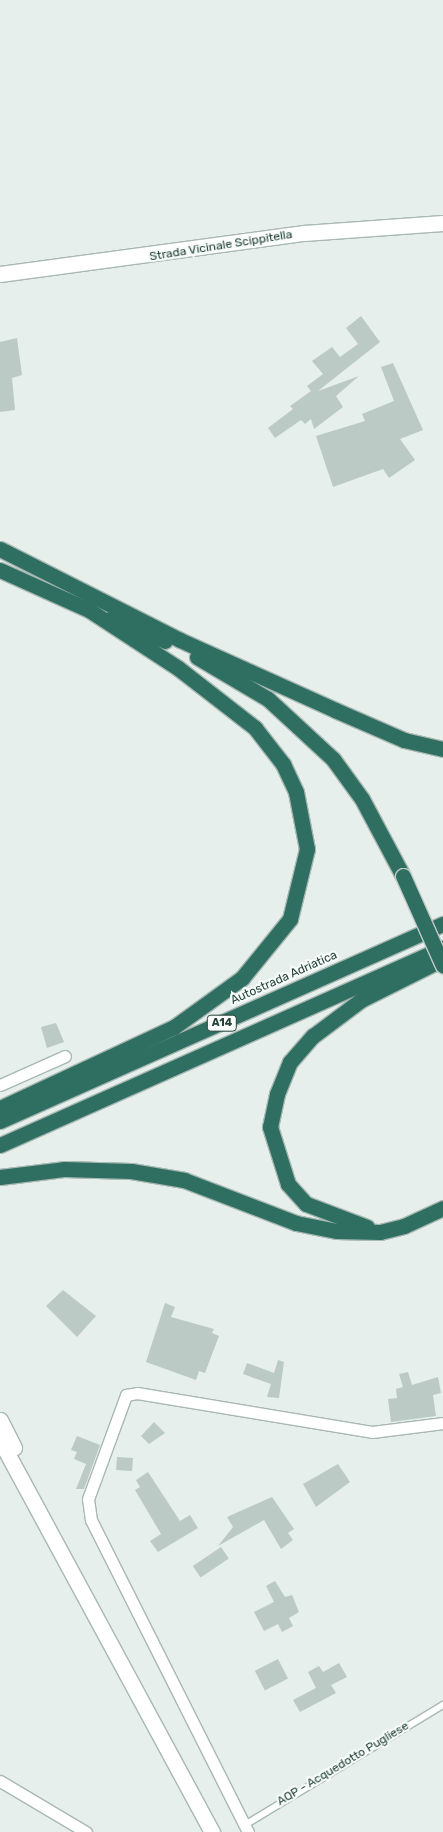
<!DOCTYPE html>
<style>
body{margin:0}
#map{position:relative;width:443px;height:1832px;overflow:hidden;background:#e6efeb;font-family:Rubik,sans-serif}
div>[style]{position:absolute}
.building>*{inset:0;background:#bbcac4;transform-origin:0 0}
.roads{filter:drop-shadow(1px 0 #a8b8b2) drop-shadow(-1px 0 #a8b8b2) drop-shadow(0 1px #a8b8b2) drop-shadow(0 -1px #a8b8b2)}
.lane>*{height:5.5px;margin:-2.75px;padding:0 2.75px;transform-origin:2.75px;border-radius:2.75px;background:#fff}
.street>*{height:11px;margin:-5.5px;padding:0 5.5px;transform-origin:5.5px;border-radius:5.5px;background:#fff}
.secondary>*{height:15px;margin:-7.5px;padding:0 7.5px;transform-origin:7.5px;border-radius:7.5px;background:#fff}
.highway>*{height:15px;margin:-7.5px;padding:0 7.5px;transform-origin:7.5px;border-radius:7.5px;background:#2f6f62}
.bridges{filter:drop-shadow(1px 0 #c2cac8) drop-shadow(-1px 0 #c2cac8) drop-shadow(0 1px #c2cac8) drop-shadow(0 -1px #c2cac8)}
.highway-bridge>*{height:15px;margin:-7.5px;padding:0 7.5px;transform-origin:7.5px;border-radius:7.5px;background:#2f6f62}
span{translate:-50% -50%;white-space:nowrap;text-align:center;line-height:1.15;-webkit-text-stroke:4.5px #f7fbf9;paint-order:stroke}
.shield-label span{padding:1px 4px;background:#f7fbf9;border:1px solid;border-radius:4px;-webkit-text-stroke-width:0}
.shield-label{font-size:11px;color:#24423a;font-weight:700}
.street-label{font-size:12px;color:#24423a}
</style>
<div id="map">
<div class="building">
<i style="clip-path:polygon(361px 316px,380px 342px,318px 391px,359px 376px,336px 396px,343px 407px,314px 429px,311px 419px,305px 424px,301px 420px,275px 438px,268px 428px,293px 409px,290px 406px,311px 391px,307px 386px,323px 374px,312px 361px,332px 347px,340px 357px,358px 344px,346px 328px)"></i>
<i style="clip-path:polygon(17px 338px,22px 375px,12px 378px,15px 410px,0 412px,0 342px)"></i>
<i style="clip-path:polygon(393px 363px,423px 430px,400px 439px,415px 460px,389px 478px,383px 469px,333px 487px,316px 436px,365px 421px,362px 414px,394px 401px,381px 367px)"></i>
<i style="clip-path:polygon(56px 1023px,64px 1042px,47px 1048px,41px 1027px)"></i>
<i style="clip-path:polygon(63px 1290px,96px 1316px,77px 1337px,46px 1306px)"></i>
<i style="clip-path:polygon(165px 1303px,175px 1307px,171px 1317px,214px 1329px,212px 1333px,219px 1336px,205px 1373px,199px 1371px,196px 1380px,146px 1362px)"></i>
<i style="clip-path:polygon(278px 1360px,284px 1362px,279px 1398px,267px 1397px,271px 1384px,243px 1374px,247px 1363px,274px 1373px)"></i>
<i style="clip-path:polygon(408px 1372px,412px 1385px,438px 1377px,441px 1393px,433px 1395px,436px 1416px,391px 1422px,388px 1399px,397px 1398px,396px 1389px,403px 1387px,399px 1374px)"></i>
<i style="clip-path:polygon(154px 1422px,165px 1433px,149px 1444px,141px 1436px)"></i>
<i style="clip-path:polygon(77px 1436px,100px 1445px,84px 1489px,76px 1489px,86px 1464px,74px 1459px,77px 1452px,71px 1450px)"></i>
<i style="left:117px;top:1457px;width:16px;height:13px;rotate:4deg"></i>
<i style="clip-path:polygon(338px 1464px,350px 1482px,316px 1507px,303px 1484px)"></i>
<i style="clip-path:polygon(148px 1472px,180px 1521px,190px 1515px,198px 1528px,158px 1552px,150px 1541px,161px 1534px,135px 1490px,140px 1487px,136px 1480px)"></i>
<i style="clip-path:polygon(272px 1497px,294px 1529px,288px 1533px,293px 1540px,281px 1549px,264px 1520px,218px 1546px,233px 1527px,227px 1517px)"></i>
<i style="left:221px;top:1547px;width:14px;height:34px;rotate:56deg"></i>
<i style="clip-path:polygon(275px 1581px,285px 1597px,292px 1595px,299px 1612px,289px 1618px,293px 1626px,282px 1632px,278px 1624px,264px 1631px,254px 1612px,274px 1602px,266px 1586px)"></i>
<i style="left:278px;top:1659px;width:22px;height:26px;rotate:63deg"></i>
<i style="clip-path:polygon(339px 1663px,347px 1677px,331px 1685px,336px 1693px,300px 1712px,293px 1700px,316px 1688px,308px 1672px,319px 1666px,323px 1672px)"></i>
</div>
<div class="roads">
<div class="lane">
<i style="left:245px;top:1825px;width:232px;rotate:-31.2deg"></i>
</div>
<div class="street">
<i style="left:0;top:1085px;width:71px;rotate:-24deg"></i>
<i style="left:0;top:1781px;width:100px;rotate:30.7deg"></i>
<i style="left:248px;top:1832px;width:349px;rotate:-116.7deg"></i>
<i style="left:91px;top:1520px;width:21px;rotate:-98deg"></i>
<i style="left:88px;top:1499px;width:111px;rotate:-69.9deg"></i>
<i style="left:126px;top:1395px;width:11px;rotate:-10deg"></i>
<i style="left:137px;top:1393px;width:238px;rotate:9.4deg"></i>
<i style="left:372px;top:1432px;width:72px;rotate:-7.2deg"></i>
</div>
<div class="secondary">
<i style="left:0;top:274px;width:307px;rotate:-7.7deg"></i>
<i style="left:304px;top:233px;width:139px;rotate:-4.1deg"></i>
<i style="left:0;top:1420px;width:31px;rotate:63deg"></i>
<i style="left:0;top:1440px;width:446px;rotate:61.6deg"></i>
</div>
<div class="highway">
<i style="left:0;top:549px;width:202px;rotate:26.8deg"></i>
<i style="left:180px;top:640px;width:170px;rotate:24.3deg"></i>
<i style="left:335px;top:710px;width:75px;rotate:23.5deg"></i>
<i style="left:404px;top:740px;width:40px;rotate:13deg"></i>
<i style="left:0;top:570px;width:98px;rotate:24.2deg"></i>
<i style="left:89px;top:610px;width:106px;rotate:33.1deg"></i>
<i style="left:178px;top:668px;width:98px;rotate:37.9deg"></i>
<i style="left:255px;top:728px;width:46px;rotate:52.1deg"></i>
<i style="left:283px;top:764px;width:31px;rotate:65deg"></i>
<i style="left:296px;top:792px;width:58px;rotate:79.1deg"></i>
<i style="left:307px;top:849px;width:72px;rotate:103.7deg"></i>
<i style="left:290px;top:919px;width:76px;rotate:129.1deg"></i>
<i style="left:242px;top:978px;width:84px;rotate:144.2deg"></i>
<i style="left:174px;top:1027px;width:192px;rotate:155deg"></i>
<i style="left:110px;top:619px;width:59px;rotate:21.8deg"></i>
<i style="left:197px;top:657px;width:82px;rotate:30.6deg"></i>
<i style="left:268px;top:699px;width:88px;rotate:42.7deg"></i>
<i style="left:333px;top:759px;width:49px;rotate:54.1deg"></i>
<i style="left:362px;top:799px;width:87px;rotate:62deg"></i>
<i style="left:0;top:1121px;width:485px;rotate:-24deg"></i>
<i style="left:0;top:1145px;width:485px;rotate:-24deg"></i>
<i style="left:0;top:1177px;width:64px;rotate:-7.1deg"></i>
<i style="left:64px;top:1169px;width:67px;rotate:1.7deg"></i>
<i style="left:131px;top:1171px;width:54px;rotate:9.6deg"></i>
<i style="left:184px;top:1180px;width:120px;rotate:21deg"></i>
<i style="left:296px;top:1223px;width:42px;rotate:11deg"></i>
<i style="left:337px;top:1231px;width:43px;rotate:1.3deg"></i>
<i style="left:380px;top:1232px;width:25px;rotate:-14deg"></i>
<i style="left:404px;top:1226px;width:43px;rotate:-24.8deg"></i>
<i style="left:367px;top:1227px;width:65px;rotate:-159.3deg"></i>
<i style="left:306px;top:1204px;width:27px;rotate:-132deg"></i>
<i style="left:288px;top:1184px;width:60px;rotate:-107.5deg"></i>
<i style="left:270px;top:1127px;width:34px;rotate:-78deg"></i>
<i style="left:277px;top:1094px;width:35px;rotate:-68deg"></i>
<i style="left:290px;top:1062px;width:35px;rotate:-49deg"></i>
<i style="left:313px;top:1036px;width:60px;rotate:-36.9deg"></i>
<i style="left:361px;top:1000px;width:92px;rotate:-26.6deg"></i>
</div>
</div>
<div class="bridges">
<div class="highway-bridge">
<i style="left:403px;top:876px;width:98px;rotate:66deg"></i>
</div>
</div>
<div class="shield-label">
<span style="left:222px;top:1023px">A14</span>
</div>
<div class="street-label">
<span style="left:221px;top:246px;rotate:-9deg">Strada Vicinale Scippitella</span>
<span style="left:284px;top:978px;rotate:-24deg">Autostrada Adriatica</span>
<span style="left:343px;top:1764px;rotate:-31deg">AQP - Acquedotto Pugliese</span>
</div>
</div>
